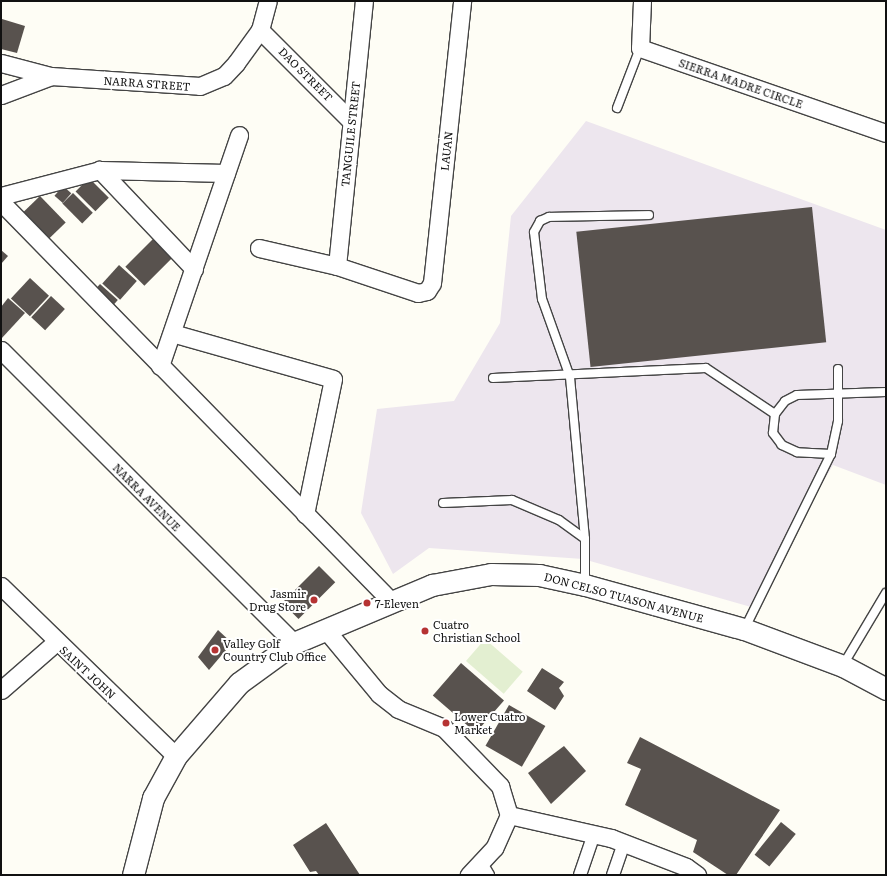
<!DOCTYPE html>
<style>
body{margin:0}
#map{position:relative;width:887px;height:876px;overflow:hidden;background:#fefdf5;font-family:Literata,serif}
div>[style]{position:absolute}
.industrial>*{inset:0;background:#ede6ee}
.pitch>*{inset:0;background:#e3efd1;transform-origin:0 0}
.building>*{inset:0;background:#58524e;transform-origin:0 0}
.roads{filter:drop-shadow(1px 0 #444) drop-shadow(-1px 0 #444) drop-shadow(0 1px #444) drop-shadow(0 -1px #444)}
.service>*{height:8px;margin:-4px;padding:0 4px;transform-origin:4px;border-radius:4px;background:#fff}
.pedestrian>*{height:12px;margin:-6px;padding:0 6px;transform-origin:6px;border-radius:6px;background:#fff}
.minor>*{height:17px;margin:-8.5px;padding:0 8.5px;transform-origin:8.5px;border-radius:8.5px;background:#fff}
.tertiary>*{height:21px;margin:-10.5px;padding:0 10.5px;transform-origin:10.5px;border-radius:10.5px;background:#fff}
.dots>*{width:11px;height:11px;translate:-50% -50%;box-sizing:border-box;border:2px solid #fff;border-radius:50%}
span{translate:-50% -50%;white-space:nowrap;text-align:center;line-height:1.15;-webkit-text-stroke:4px #fff;paint-order:stroke}
.street-label{font-size:11px;color:#111}
.poi-label{font-size:11px;color:#111}
.right{translate:-100% -50%;text-align:right}
.left{translate:0 -50%;text-align:left}
.frame{position:absolute;inset:0;border:2px solid #111;pointer-events:none}
</style>
<div id="map">
<div class="industrial">
<i style="clip-path:polygon(586px 121px,886px 230px,886px 485px,833px 465px,751px 607px,583px 559px,429px 548px,393px 574px,361px 513px,377px 409px,454px 401px,500px 323px,511px 216px)"></i>
</div>
<div class="pitch">
<i style="left:485px;top:639px;width:50px;height:29px;rotate:41deg"></i>
</div>
<div class="building">
<i style="clip-path:polygon(2px 19px,25px 26px,17px 53px,1px 49px)"></i>
<i style="left:89px;top:178px;width:28px;height:19px;rotate:45deg"></i>
<i style="left:63px;top:186px;width:11px;height:13px;rotate:41deg"></i>
<i style="left:73px;top:193px;width:28px;height:15px;rotate:45deg"></i>
<i style="left:40px;top:196px;width:37px;height:32px;rotate:46deg"></i>
<i style="left:812px;top:207px;width:136px;height:237px;rotate:84deg"></i>
<i style="left:155px;top:237px;width:27px;height:42px;rotate:45deg"></i>
<i style="clip-path:polygon(1px 250px,8px 256px,1px 264px)"></i>
<i style="left:119px;top:265px;width:24px;height:25px;rotate:42deg"></i>
<i style="left:30px;top:278px;width:26px;height:28px;rotate:43deg"></i>
<i style="left:100px;top:284px;width:24px;height:16px;rotate:42deg"></i>
<i style="left:51px;top:296px;width:19px;height:29px;rotate:43deg"></i>
<i style="clip-path:polygon(8px 298px,25px 313px,1px 339px,1px 307px)"></i>
<i style="left:319px;top:566px;width:23px;height:52px;rotate:45deg"></i>
<i style="clip-path:polygon(218px 630px,232px 643px,209px 670px,198px 657px)"></i>
<i style="left:461px;top:663px;width:57px;height:43px;rotate:41deg"></i>
<i style="clip-path:polygon(542px 668px,564px 682px,559px 688px,564px 696px,555px 710px,527px 691px)"></i>
<i style="left:509px;top:705px;width:42px;height:47px;rotate:30deg"></i>
<i style="clip-path:polygon(640px 737px,780px 810px,736px 875px,728px 875px,693px 852px,697px 840px,625px 805px,641px 769px,627px 763px)"></i>
<i style="clip-path:polygon(564px 746px,586px 771px,551px 804px,528px 773px)"></i>
<i style="left:781px;top:822px;width:19px;height:42px;rotate:39deg"></i>
<i style="clip-path:polygon(326px 823px,360px 875px,319px 875px,316px 871px,310px 872px,293px 845px)"></i>
</div>
<div class="roads">
<div class="service">
<i style="left:617px;top:108px;width:64px;rotate:-69deg"></i>
<i style="left:493px;top:378px;width:213px;rotate:-2.7deg"></i>
<i style="left:706px;top:368px;width:83px;rotate:33.7deg"></i>
<i style="left:831px;top:454px;width:34px;rotate:-177deg"></i>
<i style="left:797px;top:452px;width:17px;rotate:-155deg"></i>
<i style="left:782px;top:445px;width:15px;rotate:-127deg"></i>
<i style="left:773px;top:433px;width:19px;rotate:-84deg"></i>
<i style="left:775px;top:414px;width:16px;rotate:-52deg"></i>
<i style="left:785px;top:401px;width:13px;rotate:-27deg"></i>
<i style="left:797px;top:395px;width:89px;rotate:-1.9deg"></i>
<i style="left:443px;top:503px;width:69px;rotate:-2.5deg"></i>
<i style="left:512px;top:500px;width:51px;rotate:23.1deg"></i>
<i style="left:559px;top:520px;width:32px;rotate:36deg"></i>
<i style="left:585px;top:539px;width:46px;rotate:90deg"></i>
<i style="left:585px;top:539px;width:163px;rotate:-95.3deg"></i>
<i style="left:570px;top:377px;width:83px;rotate:-109.7deg"></i>
<i style="left:542px;top:299px;width:67px;rotate:-96.8deg"></i>
<i style="left:534px;top:232px;width:13px;rotate:-61deg"></i>
<i style="left:540px;top:221px;width:10px;rotate:-24deg"></i>
<i style="left:549px;top:217px;width:100px;rotate:-1.1deg"></i>
<i style="left:745px;top:628px;width:194px;rotate:-63.7deg"></i>
<i style="left:831px;top:454px;width:34px;rotate:-78deg"></i>
<i style="left:838px;top:421px;width:52px;rotate:-90deg"></i>
<i style="left:843px;top:665px;width:84px;rotate:-59.2deg"></i>
</div>
<div class="pedestrian">
<i style="left:482px;top:865px;width:12px;rotate:59deg"></i>
<i style="left:580px;top:875px;width:43px;rotate:-71.1deg"></i>
<i style="left:613px;top:875px;width:34px;rotate:-71deg"></i>
</div>
<div class="minor">
<i style="left:642px;top:1px;width:47px;rotate:92.4deg"></i>
<i style="left:640px;top:48px;width:260px;rotate:19.1deg"></i>
<i style="left:260px;top:30px;width:129px;rotate:45deg"></i>
<i style="left:1px;top:63px;width:52px;rotate:14.6deg"></i>
<i style="left:51px;top:76px;width:149px;rotate:3.8deg"></i>
<i style="left:200px;top:86px;width:26px;rotate:-23deg"></i>
<i style="left:224px;top:76px;width:18px;rotate:-47deg"></i>
<i style="left:236px;top:63px;width:41px;rotate:-54deg"></i>
<i style="left:260px;top:30px;width:30px;rotate:-75deg"></i>
<i style="left:1px;top:95px;width:53px;rotate:-20.8deg"></i>
<i style="left:1px;top:196px;width:102px;rotate:-14.7deg"></i>
<i style="left:1px;top:202px;width:557px;rotate:45.66deg"></i>
<i style="left:259px;top:248px;width:80px;rotate:13deg"></i>
<i style="left:337px;top:266px;width:85px;rotate:18.4deg"></i>
<i style="left:418px;top:293px;width:9px;rotate:-13deg"></i>
<i style="left:427px;top:291px;width:9px;rotate:-58deg"></i>
<i style="left:432px;top:283px;width:284px;rotate:-83.9deg"></i>
<i style="left:337px;top:266px;width:266px;rotate:-84.2deg"></i>
<i style="left:194px;top:269px;width:137px;rotate:-133.5deg"></i>
<i style="left:100px;top:170px;width:126px;rotate:1.4deg"></i>
<i style="left:172px;top:333px;width:167px;rotate:15.9deg"></i>
<i style="left:333px;top:379px;width:138px;rotate:101.7deg"></i>
<i style="left:1px;top:350px;width:414px;rotate:45deg"></i>
<i style="left:160px;top:366px;width:244px;rotate:-71.1deg"></i>
<i style="left:1px;top:586px;width:244px;rotate:44.2deg"></i>
<i style="left:326px;top:630px;width:83px;rotate:50.4deg"></i>
<i style="left:379px;top:694px;width:24px;rotate:38deg"></i>
<i style="left:398px;top:709px;width:50px;rotate:22.4deg"></i>
<i style="left:444px;top:728px;width:81px;rotate:46deg"></i>
<i style="left:500px;top:786px;width:30px;rotate:73deg"></i>
<i style="left:509px;top:815px;width:36px;rotate:114deg"></i>
<i style="left:494px;top:848px;width:37px;rotate:133deg"></i>
<i style="left:1px;top:690px;width:73px;rotate:-41.1deg"></i>
<i style="left:509px;top:815px;width:105px;rotate:12.7deg"></i>
<i style="left:611px;top:838px;width:80px;rotate:21.1deg"></i>
<i style="left:686px;top:867px;width:14px;rotate:36deg"></i>
</div>
<div class="tertiary">
<i style="left:133px;top:875px;width:80px;rotate:-75.4deg"></i>
<i style="left:153px;top:798px;width:48px;rotate:-61.3deg"></i>
<i style="left:176px;top:756px;width:96px;rotate:-49.2deg"></i>
<i style="left:239px;top:683px;width:68px;rotate:-36deg"></i>
<i style="left:294px;top:643px;width:150px;rotate:-22.8deg"></i>
<i style="left:432px;top:585px;width:60px;rotate:-10.6deg"></i>
<i style="left:491px;top:574px;width:48px;rotate:1.2deg"></i>
<i style="left:539px;top:575px;width:47px;rotate:12.3deg"></i>
<i style="left:585px;top:585px;width:165px;rotate:15.5deg"></i>
<i style="left:744px;top:629px;width:106px;rotate:20.5deg"></i>
<i style="left:843px;top:666px;width:49px;rotate:28.1deg"></i>
</div>
</div>
<div class="dots">
<i style="left:314px;top:600px;background:#b63333"></i>
<i style="left:367px;top:603px;background:#b63333"></i>
<i style="left:425px;top:631px;background:#b63333"></i>
<i style="left:215px;top:650px;background:#b63333"></i>
<i style="left:446px;top:723px;background:#b63333"></i>
</div>
<div class="street-label">
<span style="left:306px;top:74px;rotate:45deg">DAO STREET</span>
<span style="left:147px;top:83px;rotate:4deg">NARRA STREET</span>
<span style="left:741px;top:83px;rotate:19deg">SIERRA MADRE CIRCLE</span>
<span style="left:350px;top:134px;rotate:-84deg">TANGUILE STREET</span>
<span style="left:446px;top:151px;rotate:-84deg">LAUAN</span>
<span style="left:147px;top:497px;rotate:45deg">NARRA AVENUE</span>
<span style="left:624px;top:597px;rotate:15deg">DON CELSO TUASON AVENUE</span>
<span style="left:88px;top:672px;rotate:43deg">SAINT JOHN</span>
</div>
<div class="poi-label">
<span class="right" style="left:306px;top:600px">Jasmir<br>Drug Store</span>
<span class="left" style="left:375px;top:603px">7-Eleven</span>
<span class="left" style="left:433px;top:631px">Cuatro<br>Christian School</span>
<span class="left" style="left:223px;top:650px">Valley Golf<br>Country Club Office</span>
<span class="left" style="left:454px;top:723px">Lower Cuatro<br>Market</span>
</div>
<div class="frame"></div>
</div>
